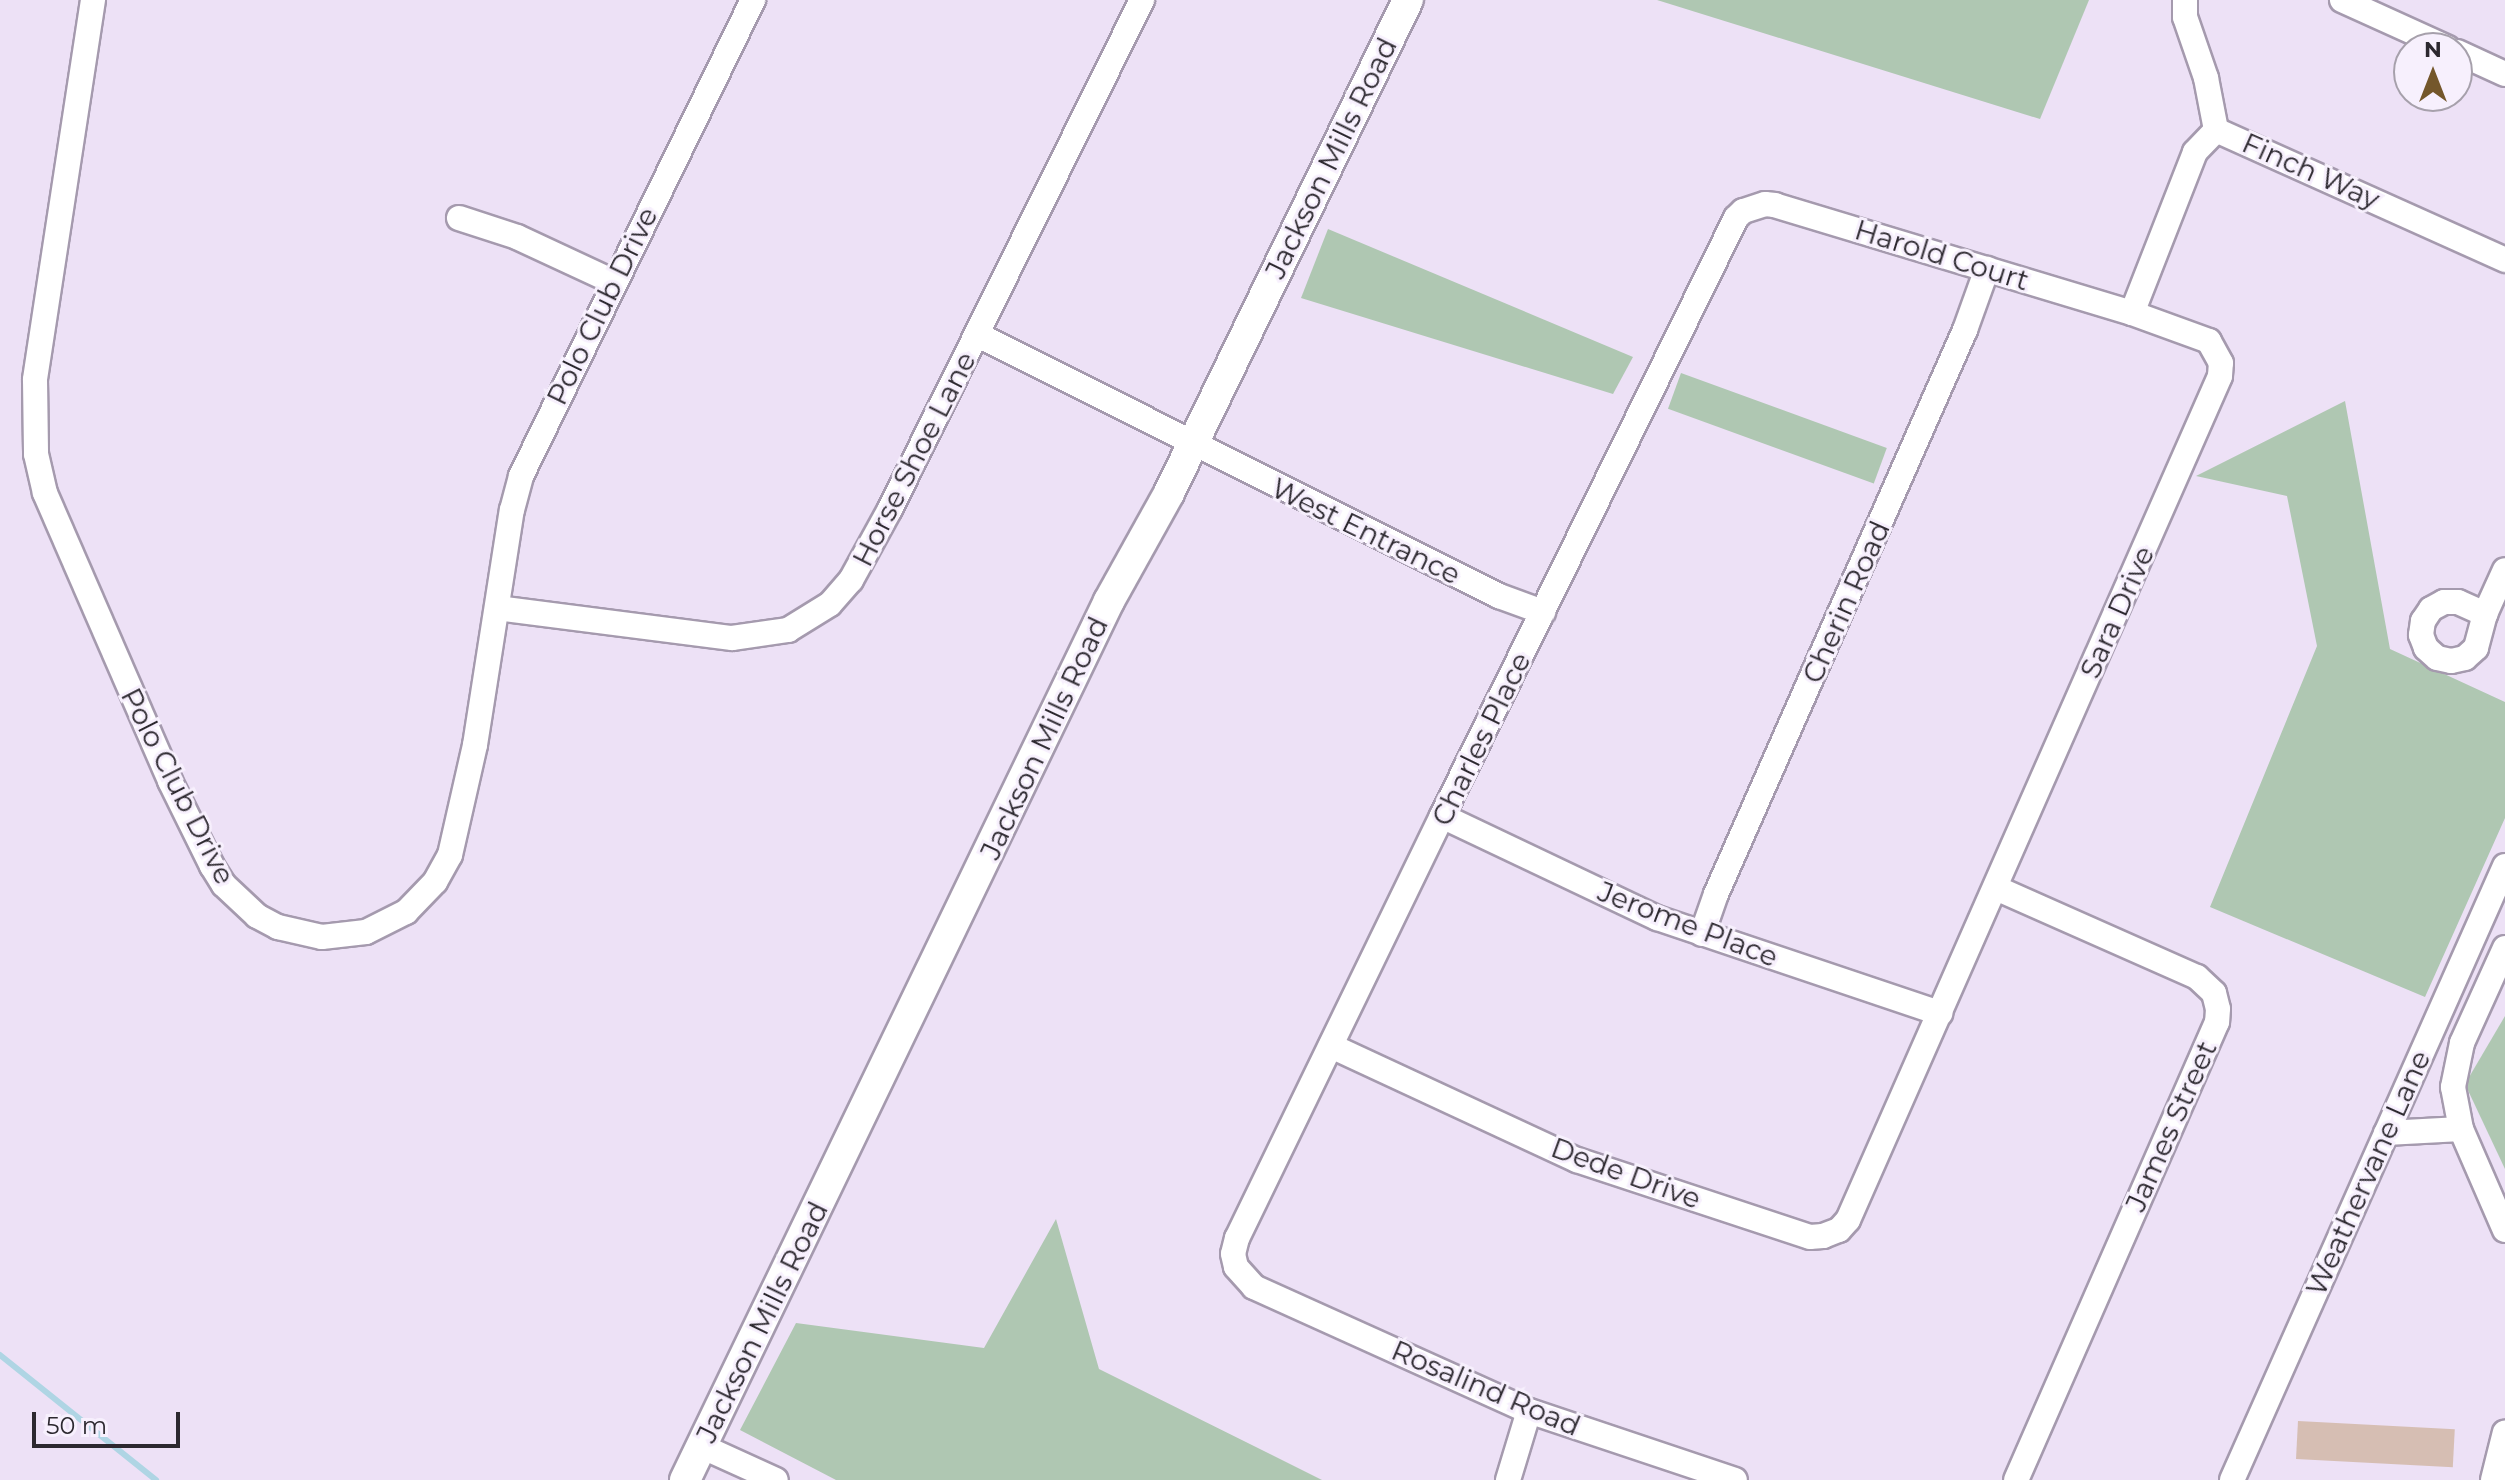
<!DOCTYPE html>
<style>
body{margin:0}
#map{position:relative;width:2505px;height:1480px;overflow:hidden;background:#ede1f6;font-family:Montserrat,sans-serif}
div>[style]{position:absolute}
.green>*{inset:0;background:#afc7b2;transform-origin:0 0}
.stream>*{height:6px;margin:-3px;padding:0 3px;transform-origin:3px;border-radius:3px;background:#afd5e4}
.building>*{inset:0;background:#d6beb3;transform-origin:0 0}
.roads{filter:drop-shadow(2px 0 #a59aae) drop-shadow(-2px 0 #a59aae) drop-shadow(0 2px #a59aae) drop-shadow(0 -2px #a59aae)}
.minor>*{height:24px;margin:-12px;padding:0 12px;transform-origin:12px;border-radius:12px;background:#fff}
.major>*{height:30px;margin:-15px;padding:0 15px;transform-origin:15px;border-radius:15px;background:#fff}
span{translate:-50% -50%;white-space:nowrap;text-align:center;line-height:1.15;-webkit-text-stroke:6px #f7f0fd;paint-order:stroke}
.street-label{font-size:28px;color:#2c282f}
.north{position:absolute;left:2393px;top:32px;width:80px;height:80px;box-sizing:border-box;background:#f7f0fd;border:2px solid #a6a0ab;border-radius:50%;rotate:0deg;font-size:22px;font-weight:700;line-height:32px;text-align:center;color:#2c282f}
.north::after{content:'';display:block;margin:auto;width:28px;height:36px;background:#74572b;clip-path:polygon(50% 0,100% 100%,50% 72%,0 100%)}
.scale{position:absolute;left:32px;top:1412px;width:148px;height:36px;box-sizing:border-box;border:4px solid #2c282f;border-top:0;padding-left:10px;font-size:24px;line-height:28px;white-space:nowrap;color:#2c282f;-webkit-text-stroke:6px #f7f0fd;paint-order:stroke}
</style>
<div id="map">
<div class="green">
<i style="clip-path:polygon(1657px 0,2089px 0,2040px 119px)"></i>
<i style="clip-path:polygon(1328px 229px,1633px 357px,1613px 394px,1301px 298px)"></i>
<i style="left:1681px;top:373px;width:219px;height:38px;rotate:20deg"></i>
<i style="clip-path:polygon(2345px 401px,2390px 649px,2505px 702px,2505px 818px,2425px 997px,2210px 907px,2317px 646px,2287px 496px,2196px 476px)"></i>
<i style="clip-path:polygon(2505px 1016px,2505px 1169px,2465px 1084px)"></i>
<i style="clip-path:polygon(1056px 1219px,1099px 1369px,1322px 1480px,836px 1480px,740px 1430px,796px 1323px,984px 1348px)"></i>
</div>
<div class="stream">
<i style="left:0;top:1355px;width:200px;rotate:38.7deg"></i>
</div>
<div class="building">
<i style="left:2298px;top:1421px;width:157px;height:38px;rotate:3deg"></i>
</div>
<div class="roads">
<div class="minor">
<i style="left:93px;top:0;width:384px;rotate:98.7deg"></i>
<i style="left:35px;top:380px;width:74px;rotate:89.2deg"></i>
<i style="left:36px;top:454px;width:40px;rotate:77deg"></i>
<i style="left:45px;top:493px;width:314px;rotate:66.5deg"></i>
<i style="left:170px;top:781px;width:95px;rotate:63.7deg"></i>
<i style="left:212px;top:866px;width:22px;rotate:58deg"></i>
<i style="left:224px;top:885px;width:45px;rotate:43.2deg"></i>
<i style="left:257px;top:916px;width:24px;rotate:28deg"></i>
<i style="left:278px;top:927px;width:45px;rotate:12.8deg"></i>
<i style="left:322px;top:937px;width:44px;rotate:-6.5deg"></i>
<i style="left:366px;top:932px;width:45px;rotate:-26.6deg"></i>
<i style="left:406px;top:912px;width:42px;rotate:-46deg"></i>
<i style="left:435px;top:882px;width:31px;rotate:-61deg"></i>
<i style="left:450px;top:855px;width:113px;rotate:-77.2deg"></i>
<i style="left:475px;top:745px;width:238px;rotate:-81.1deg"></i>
<i style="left:512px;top:510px;width:35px;rotate:-75deg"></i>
<i style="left:521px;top:476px;width:530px;rotate:-64.02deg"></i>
<i style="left:2185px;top:0;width:17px;rotate:90deg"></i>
<i style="left:2185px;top:17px;width:65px;rotate:71deg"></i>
<i style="left:2206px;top:78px;width:53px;rotate:79.1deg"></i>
<i style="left:2342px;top:0;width:116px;rotate:24.4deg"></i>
<i style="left:2457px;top:52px;width:53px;rotate:24.6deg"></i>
<i style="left:2216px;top:130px;width:317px;rotate:24.2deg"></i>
<i style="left:459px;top:218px;width:61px;rotate:18.1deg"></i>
<i style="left:517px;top:237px;width:107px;rotate:24.9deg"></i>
<i style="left:2132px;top:313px;width:173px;rotate:-68.6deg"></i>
<i style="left:2195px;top:152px;width:30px;rotate:-46deg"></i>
<i style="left:978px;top:335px;width:583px;rotate:26.61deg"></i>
<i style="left:1499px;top:596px;width:47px;rotate:20deg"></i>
<i style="left:2444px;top:602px;width:14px"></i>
<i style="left:2458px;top:602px;width:30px;rotate:24deg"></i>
<i style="left:2485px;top:614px;width:35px;rotate:105deg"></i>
<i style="left:2476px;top:648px;width:15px;rotate:138deg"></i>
<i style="left:2465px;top:658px;width:14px;rotate:168deg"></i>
<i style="left:2451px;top:661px;width:14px;rotate:-168deg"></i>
<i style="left:2437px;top:658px;width:15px;rotate:-138deg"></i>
<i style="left:2426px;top:648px;width:14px;rotate:-111deg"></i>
<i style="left:2421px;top:635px;width:14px;rotate:-82deg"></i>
<i style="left:2423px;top:621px;width:14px;rotate:-56deg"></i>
<i style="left:2431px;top:609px;width:15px;rotate:-28deg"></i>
<i style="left:497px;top:608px;width:237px;rotate:7.3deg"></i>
<i style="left:732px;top:638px;width:57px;rotate:-8.1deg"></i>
<i style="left:788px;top:630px;width:49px;rotate:-31.8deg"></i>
<i style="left:830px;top:604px;width:32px;rotate:-49deg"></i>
<i style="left:851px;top:580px;width:81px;rotate:-61.2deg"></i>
<i style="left:890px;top:509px;width:568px;rotate:-63.66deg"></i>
<i style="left:2485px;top:614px;width:48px;rotate:-65.6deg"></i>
<i style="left:1442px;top:816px;width:238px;rotate:25.4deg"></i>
<i style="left:1657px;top:918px;width:299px;rotate:18.6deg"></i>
<i style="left:1996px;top:888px;width:220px;rotate:23.9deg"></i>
<i style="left:2197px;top:977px;width:23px;rotate:43deg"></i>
<i style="left:2214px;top:993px;width:16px;rotate:76deg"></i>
<i style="left:2218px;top:1009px;width:13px;rotate:94deg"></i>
<i style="left:2217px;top:1022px;width:500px;rotate:113.69deg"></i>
<i style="left:1702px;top:934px;width:42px;rotate:-70.7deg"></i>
<i style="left:1716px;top:894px;width:617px;rotate:-66.18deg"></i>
<i style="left:1965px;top:330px;width:65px;rotate:-70.2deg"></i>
<i style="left:2505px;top:948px;width:104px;rotate:114.4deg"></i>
<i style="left:2462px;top:1043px;width:45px;rotate:101.6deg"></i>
<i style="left:2453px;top:1087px;width:43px;rotate:79.2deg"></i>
<i style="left:2461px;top:1129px;width:110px;rotate:66.5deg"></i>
<i style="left:1331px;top:1046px;width:271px;rotate:24.9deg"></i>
<i style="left:1577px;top:1160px;width:245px;rotate:18.3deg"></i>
<i style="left:1810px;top:1237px;width:13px;rotate:-4deg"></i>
<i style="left:1823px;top:1236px;width:17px;rotate:-21deg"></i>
<i style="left:1839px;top:1230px;width:13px;rotate:-48deg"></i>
<i style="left:1848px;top:1220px;width:922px;rotate:-66.21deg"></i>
<i style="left:2220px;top:376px;width:13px;rotate:-86deg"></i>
<i style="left:2221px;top:363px;width:25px;rotate:-119deg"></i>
<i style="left:2209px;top:341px;width:82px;rotate:-160deg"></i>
<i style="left:2132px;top:313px;width:373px;rotate:-163.2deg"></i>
<i style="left:1775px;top:205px;width:10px;rotate:-174deg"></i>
<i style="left:1765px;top:204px;width:23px;rotate:162deg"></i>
<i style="left:1743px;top:211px;width:10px;rotate:135deg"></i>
<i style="left:1736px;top:218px;width:666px;rotate:116.18deg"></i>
<i style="left:1442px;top:816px;width:469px;rotate:115.9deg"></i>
<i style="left:1237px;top:1238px;width:16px;rotate:104deg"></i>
<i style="left:1233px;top:1254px;width:13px;rotate:77deg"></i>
<i style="left:1236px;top:1267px;width:27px;rotate:48deg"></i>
<i style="left:1254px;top:1287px;width:302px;rotate:24.3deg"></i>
<i style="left:1529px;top:1411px;width:217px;rotate:18.5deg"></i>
<i style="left:2386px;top:1133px;width:75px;rotate:-3.1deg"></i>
<i style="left:701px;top:1446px;width:82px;rotate:24.4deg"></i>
<i style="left:1508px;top:1480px;width:72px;rotate:-73.1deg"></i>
<i style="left:2232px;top:1480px;width:672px;rotate:-66.03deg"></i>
<i style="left:2493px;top:1480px;width:49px;rotate:-76deg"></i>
</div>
<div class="major">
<i style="left:685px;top:1480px;width:976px;rotate:-64.25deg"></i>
<i style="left:1109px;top:601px;width:124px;rotate:-60.9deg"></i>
<i style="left:1169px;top:493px;width:548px;rotate:-64.14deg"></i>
</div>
</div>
<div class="street-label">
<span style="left:1331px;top:158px;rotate:-64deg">Jackson Mills Road</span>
<span style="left:2311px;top:171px;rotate:24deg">Finch Way</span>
<span style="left:1942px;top:255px;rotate:17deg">Harold Court</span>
<span style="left:602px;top:306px;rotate:-64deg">Polo Club Drive</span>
<span style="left:914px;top:459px;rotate:-63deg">Horse Shoe Lane</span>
<span style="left:1366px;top:531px;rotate:26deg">West Entrance</span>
<span style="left:1846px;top:602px;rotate:-66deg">Cherin Road</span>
<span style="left:2117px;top:612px;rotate:-66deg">Sara Drive</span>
<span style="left:1044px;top:738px;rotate:-65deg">Jackson Mills Road</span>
<span style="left:1481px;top:739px;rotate:-64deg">Charles Place</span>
<span style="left:178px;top:786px;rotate:63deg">Polo Club Drive</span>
<span style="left:1688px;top:924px;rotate:21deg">Jerome Place</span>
<span style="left:2171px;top:1126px;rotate:-66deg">James Street</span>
<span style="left:1626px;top:1173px;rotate:20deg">Dede Drive</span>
<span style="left:2368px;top:1173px;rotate:-66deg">Weathervane Lane</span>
<span style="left:762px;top:1322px;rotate:-64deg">Jackson Mills Road</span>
<span style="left:1486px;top:1388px;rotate:23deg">Rosalind Road</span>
</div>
<div class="north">N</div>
<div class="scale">50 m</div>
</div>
